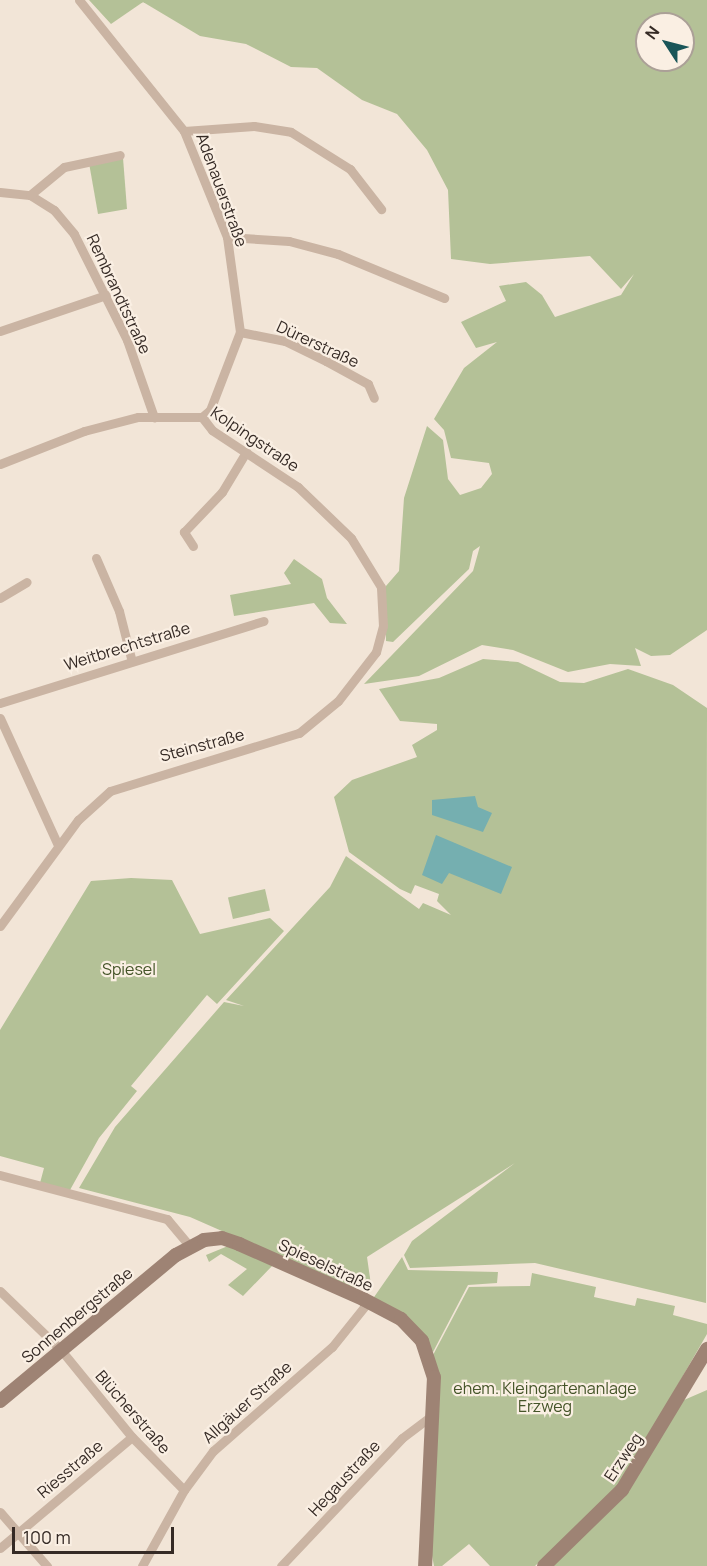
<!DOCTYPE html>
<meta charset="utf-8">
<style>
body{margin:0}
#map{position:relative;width:707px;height:1566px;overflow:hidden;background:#f2e5d7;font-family:Manrope,sans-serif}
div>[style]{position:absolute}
.green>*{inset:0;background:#b4c197;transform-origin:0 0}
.water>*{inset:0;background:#75afb0}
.street>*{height:9px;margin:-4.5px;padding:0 4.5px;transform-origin:4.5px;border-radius:4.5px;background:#cab4a3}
.secondary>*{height:14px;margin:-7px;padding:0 7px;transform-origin:7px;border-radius:7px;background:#9e8374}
span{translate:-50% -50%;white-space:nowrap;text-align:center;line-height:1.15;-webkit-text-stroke:4.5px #faefe3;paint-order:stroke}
.street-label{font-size:16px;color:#352a25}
.park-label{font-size:16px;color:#445428}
.north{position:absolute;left:635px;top:12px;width:60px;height:60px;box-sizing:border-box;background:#faefe3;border:2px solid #aba097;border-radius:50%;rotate:306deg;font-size:16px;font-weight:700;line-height:24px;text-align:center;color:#352a25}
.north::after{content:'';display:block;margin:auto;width:21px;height:27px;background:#195558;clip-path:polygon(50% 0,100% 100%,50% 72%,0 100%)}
.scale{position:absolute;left:12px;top:1527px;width:162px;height:27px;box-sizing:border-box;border:3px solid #352a25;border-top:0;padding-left:8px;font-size:18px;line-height:21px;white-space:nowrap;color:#352a25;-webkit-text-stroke:4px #faefe3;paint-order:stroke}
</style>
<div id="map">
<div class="green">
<i style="clip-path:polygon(evenodd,89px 0,707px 0,707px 630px,670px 655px,651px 656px,635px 648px,641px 666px,610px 664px,568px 672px,513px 650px,482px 645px,419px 676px,364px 684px,473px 571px,480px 546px,473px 551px,469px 569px,393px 642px,386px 641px,386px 586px,399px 571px,404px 498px,427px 426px,443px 440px,448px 479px,460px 495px,481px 488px,492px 474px,489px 463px,451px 458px,444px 430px,434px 419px,464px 368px,497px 342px,476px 348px,461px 322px,506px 301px,499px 286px,526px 282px,542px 295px,555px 317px,621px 295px,634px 274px,621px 289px,590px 256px,490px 264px,451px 259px,448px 190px,427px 150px,397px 114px,362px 100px,317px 68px,291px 67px,246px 44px,200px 36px,143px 2px,111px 24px,89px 0,647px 24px,683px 24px,683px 60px,647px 60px,647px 24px)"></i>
<i style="clip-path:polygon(123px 158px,127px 209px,98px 214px,89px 163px)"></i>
<i style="clip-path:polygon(294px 559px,322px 579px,327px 598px,347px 624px,330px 623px,314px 603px,234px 616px,230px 595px,291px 584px,284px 573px)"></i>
<i style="clip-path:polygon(483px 659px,518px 662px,560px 682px,584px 683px,628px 669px,673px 685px,707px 708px,706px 1303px,535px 1263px,410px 1268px,404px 1255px,412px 1241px,515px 1163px,367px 1257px,371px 1285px,352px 1288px,190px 1217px,79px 1188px,115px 1127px,224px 1002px,244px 1006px,226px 1000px,330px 887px,346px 856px,419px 909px,423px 903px,451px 915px,437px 901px,439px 894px,415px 885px,411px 894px,400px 889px,349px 852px,334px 797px,352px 780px,417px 757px,412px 745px,437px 730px,437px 724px,400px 721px,379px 689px,439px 678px)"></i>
<i style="clip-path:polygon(131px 878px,172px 880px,200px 934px,270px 918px,284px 931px,217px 1004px,207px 995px,131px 1086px,137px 1091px,99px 1138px,70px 1190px,40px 1183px,44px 1168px,0 1156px,0 1030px,91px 881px)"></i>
<i style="left:265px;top:889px;width:22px;height:38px;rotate:77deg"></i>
<i style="clip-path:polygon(228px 1246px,274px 1264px,243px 1296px,228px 1285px,247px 1269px,221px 1254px,209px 1262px,206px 1255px)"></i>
<i style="clip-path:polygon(402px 1257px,408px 1270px,498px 1272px,497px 1283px,468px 1285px,433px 1352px,403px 1317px,372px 1300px)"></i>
<i style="clip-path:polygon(532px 1273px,596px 1287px,594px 1297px,635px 1306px,637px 1298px,675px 1306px,673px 1315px,707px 1324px,707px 1334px,619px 1487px,535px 1566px,490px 1566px,469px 1544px,442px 1566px,434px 1566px,428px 1534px,433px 1355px,469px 1287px,530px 1286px)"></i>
<i style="clip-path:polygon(707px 1390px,707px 1566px,550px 1566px,602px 1517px,684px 1400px)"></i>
</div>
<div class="water">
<i style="clip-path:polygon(475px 796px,478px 807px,492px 813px,483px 832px,432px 815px,432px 800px)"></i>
<i style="clip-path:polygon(436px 835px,512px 867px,501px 894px,449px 873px,442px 884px,422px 875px)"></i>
</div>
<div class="street">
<i style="left:184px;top:131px;width:70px;rotate:-4.1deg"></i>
<i style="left:254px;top:126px;width:37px;rotate:9deg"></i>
<i style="left:291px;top:132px;width:70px;rotate:32.1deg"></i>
<i style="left:350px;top:169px;width:51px;rotate:52.2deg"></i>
<i style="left:0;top:192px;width:30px;rotate:6deg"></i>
<i style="left:30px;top:195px;width:28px;rotate:32deg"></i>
<i style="left:54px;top:210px;width:31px;rotate:50deg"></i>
<i style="left:74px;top:234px;width:119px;rotate:63.4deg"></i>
<i style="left:127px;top:340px;width:82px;rotate:70.7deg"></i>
<i style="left:30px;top:195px;width:44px;rotate:-39.5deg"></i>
<i style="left:64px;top:167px;width:57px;rotate:-12.1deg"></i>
<i style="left:227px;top:237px;width:62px;rotate:3.7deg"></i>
<i style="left:289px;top:241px;width:51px;rotate:14.9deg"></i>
<i style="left:338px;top:254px;width:115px;rotate:22.5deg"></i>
<i style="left:0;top:331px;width:112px;rotate:-18.8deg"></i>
<i style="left:240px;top:332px;width:46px;rotate:11.3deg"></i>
<i style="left:285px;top:341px;width:46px;rotate:26deg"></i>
<i style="left:326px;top:361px;width:48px;rotate:28.7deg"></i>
<i style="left:368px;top:384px;width:15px;rotate:67deg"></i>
<i style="left:0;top:464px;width:90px;rotate:-21.4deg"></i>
<i style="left:84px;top:431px;width:56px;rotate:-14.5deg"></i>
<i style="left:138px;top:417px;width:64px"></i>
<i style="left:202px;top:417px;width:11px;rotate:-41deg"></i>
<i style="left:210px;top:410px;width:84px;rotate:-69deg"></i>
<i style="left:240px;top:332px;width:96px;rotate:-97.8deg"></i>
<i style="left:227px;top:237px;width:114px;rotate:-112.1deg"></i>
<i style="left:184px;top:131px;width:168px;rotate:-128.7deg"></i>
<i style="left:193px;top:546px;width:17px;rotate:-123deg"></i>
<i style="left:184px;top:532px;width:55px;rotate:-46.5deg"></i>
<i style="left:222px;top:492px;width:47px;rotate:-59deg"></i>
<i style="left:96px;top:558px;width:58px;rotate:66.5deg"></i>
<i style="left:119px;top:611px;width:49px;rotate:75.7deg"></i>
<i style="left:0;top:598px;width:31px;rotate:-31deg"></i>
<i style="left:0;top:703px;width:276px;rotate:-17.3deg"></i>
<i style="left:0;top:718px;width:140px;rotate:65.5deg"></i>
<i style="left:0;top:926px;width:132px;rotate:-53.7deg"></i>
<i style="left:78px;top:820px;width:43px;rotate:-42.2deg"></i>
<i style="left:110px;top:791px;width:198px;rotate:-17.1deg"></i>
<i style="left:299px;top:733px;width:50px;rotate:-39.4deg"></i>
<i style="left:338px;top:701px;width:62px;rotate:-52.2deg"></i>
<i style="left:376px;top:652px;width:27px;rotate:-75deg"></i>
<i style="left:383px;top:626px;width:39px;rotate:-93deg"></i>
<i style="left:381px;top:587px;width:57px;rotate:-121.5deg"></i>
<i style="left:351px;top:538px;width:74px;rotate:-136.1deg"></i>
<i style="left:298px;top:487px;width:103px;rotate:-146.5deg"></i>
<i style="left:212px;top:430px;width:16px;rotate:-128deg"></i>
<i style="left:0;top:1175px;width:173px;rotate:14.8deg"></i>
<i style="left:167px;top:1219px;width:35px;rotate:50deg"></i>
<i style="left:0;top:1291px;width:85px;rotate:44deg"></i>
<i style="left:61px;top:1350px;width:112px;rotate:50.8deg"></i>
<i style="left:132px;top:1437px;width:74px;rotate:45.5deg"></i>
<i style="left:0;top:1512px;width:72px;rotate:49deg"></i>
<i style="left:0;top:1548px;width:172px;rotate:-40.1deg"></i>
<i style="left:142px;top:1566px;width:87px;rotate:-61.1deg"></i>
<i style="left:184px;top:1490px;width:49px;rotate:-53.4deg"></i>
<i style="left:213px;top:1451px;width:158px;rotate:-41.2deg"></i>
<i style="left:332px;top:1347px;width:58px;rotate:-51.3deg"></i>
<i style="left:281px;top:1566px;width:176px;rotate:-46.6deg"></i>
<i style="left:402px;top:1438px;width:39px;rotate:-37deg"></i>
</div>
<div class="secondary">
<i style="left:0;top:1401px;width:229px;rotate:-39.7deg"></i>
<i style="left:176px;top:1255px;width:32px;rotate:-28deg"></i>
<i style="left:204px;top:1240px;width:18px;rotate:-6deg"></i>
<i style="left:222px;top:1238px;width:18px;rotate:19deg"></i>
<i style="left:239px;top:1244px;width:136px;rotate:23.9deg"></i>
<i style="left:363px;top:1299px;width:43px;rotate:27.8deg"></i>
<i style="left:401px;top:1319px;width:30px;rotate:46deg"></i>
<i style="left:422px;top:1341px;width:38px;rotate:72deg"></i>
<i style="left:434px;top:1377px;width:189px;rotate:92.7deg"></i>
<i style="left:544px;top:1566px;width:109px;rotate:-44.3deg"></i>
<i style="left:622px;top:1490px;width:165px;rotate:-58.9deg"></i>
</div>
<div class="street-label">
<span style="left:222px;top:190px;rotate:70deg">Adenauerstraße</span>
<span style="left:119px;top:294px;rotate:65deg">Rembrandtstraße</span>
<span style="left:318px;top:344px;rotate:25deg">Dürerstraße</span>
<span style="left:255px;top:439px;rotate:34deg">Kolpingstraße</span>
<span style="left:127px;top:646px;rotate:-17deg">Weitbrechtstraße</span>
<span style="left:202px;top:745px;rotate:-15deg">Steinstraße</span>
<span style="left:326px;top:1265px;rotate:25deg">Spieselstraße</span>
<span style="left:77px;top:1315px;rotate:-40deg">Sonnenbergstraße</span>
<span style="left:247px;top:1402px;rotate:-42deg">Allgäuer Straße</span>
<span style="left:133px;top:1412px;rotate:49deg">Blücherstraße</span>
<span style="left:623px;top:1457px;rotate:-56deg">Erzweg</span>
<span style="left:70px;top:1469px;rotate:-40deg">Riesstraße</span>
<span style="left:344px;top:1478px;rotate:-47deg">Hegaustraße</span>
</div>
<div class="park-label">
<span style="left:129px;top:969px">Spiesel</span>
<span style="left:545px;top:1397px">ehem. Kleingartenanlage<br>Erzweg</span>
</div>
<div class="north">N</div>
<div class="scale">100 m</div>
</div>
